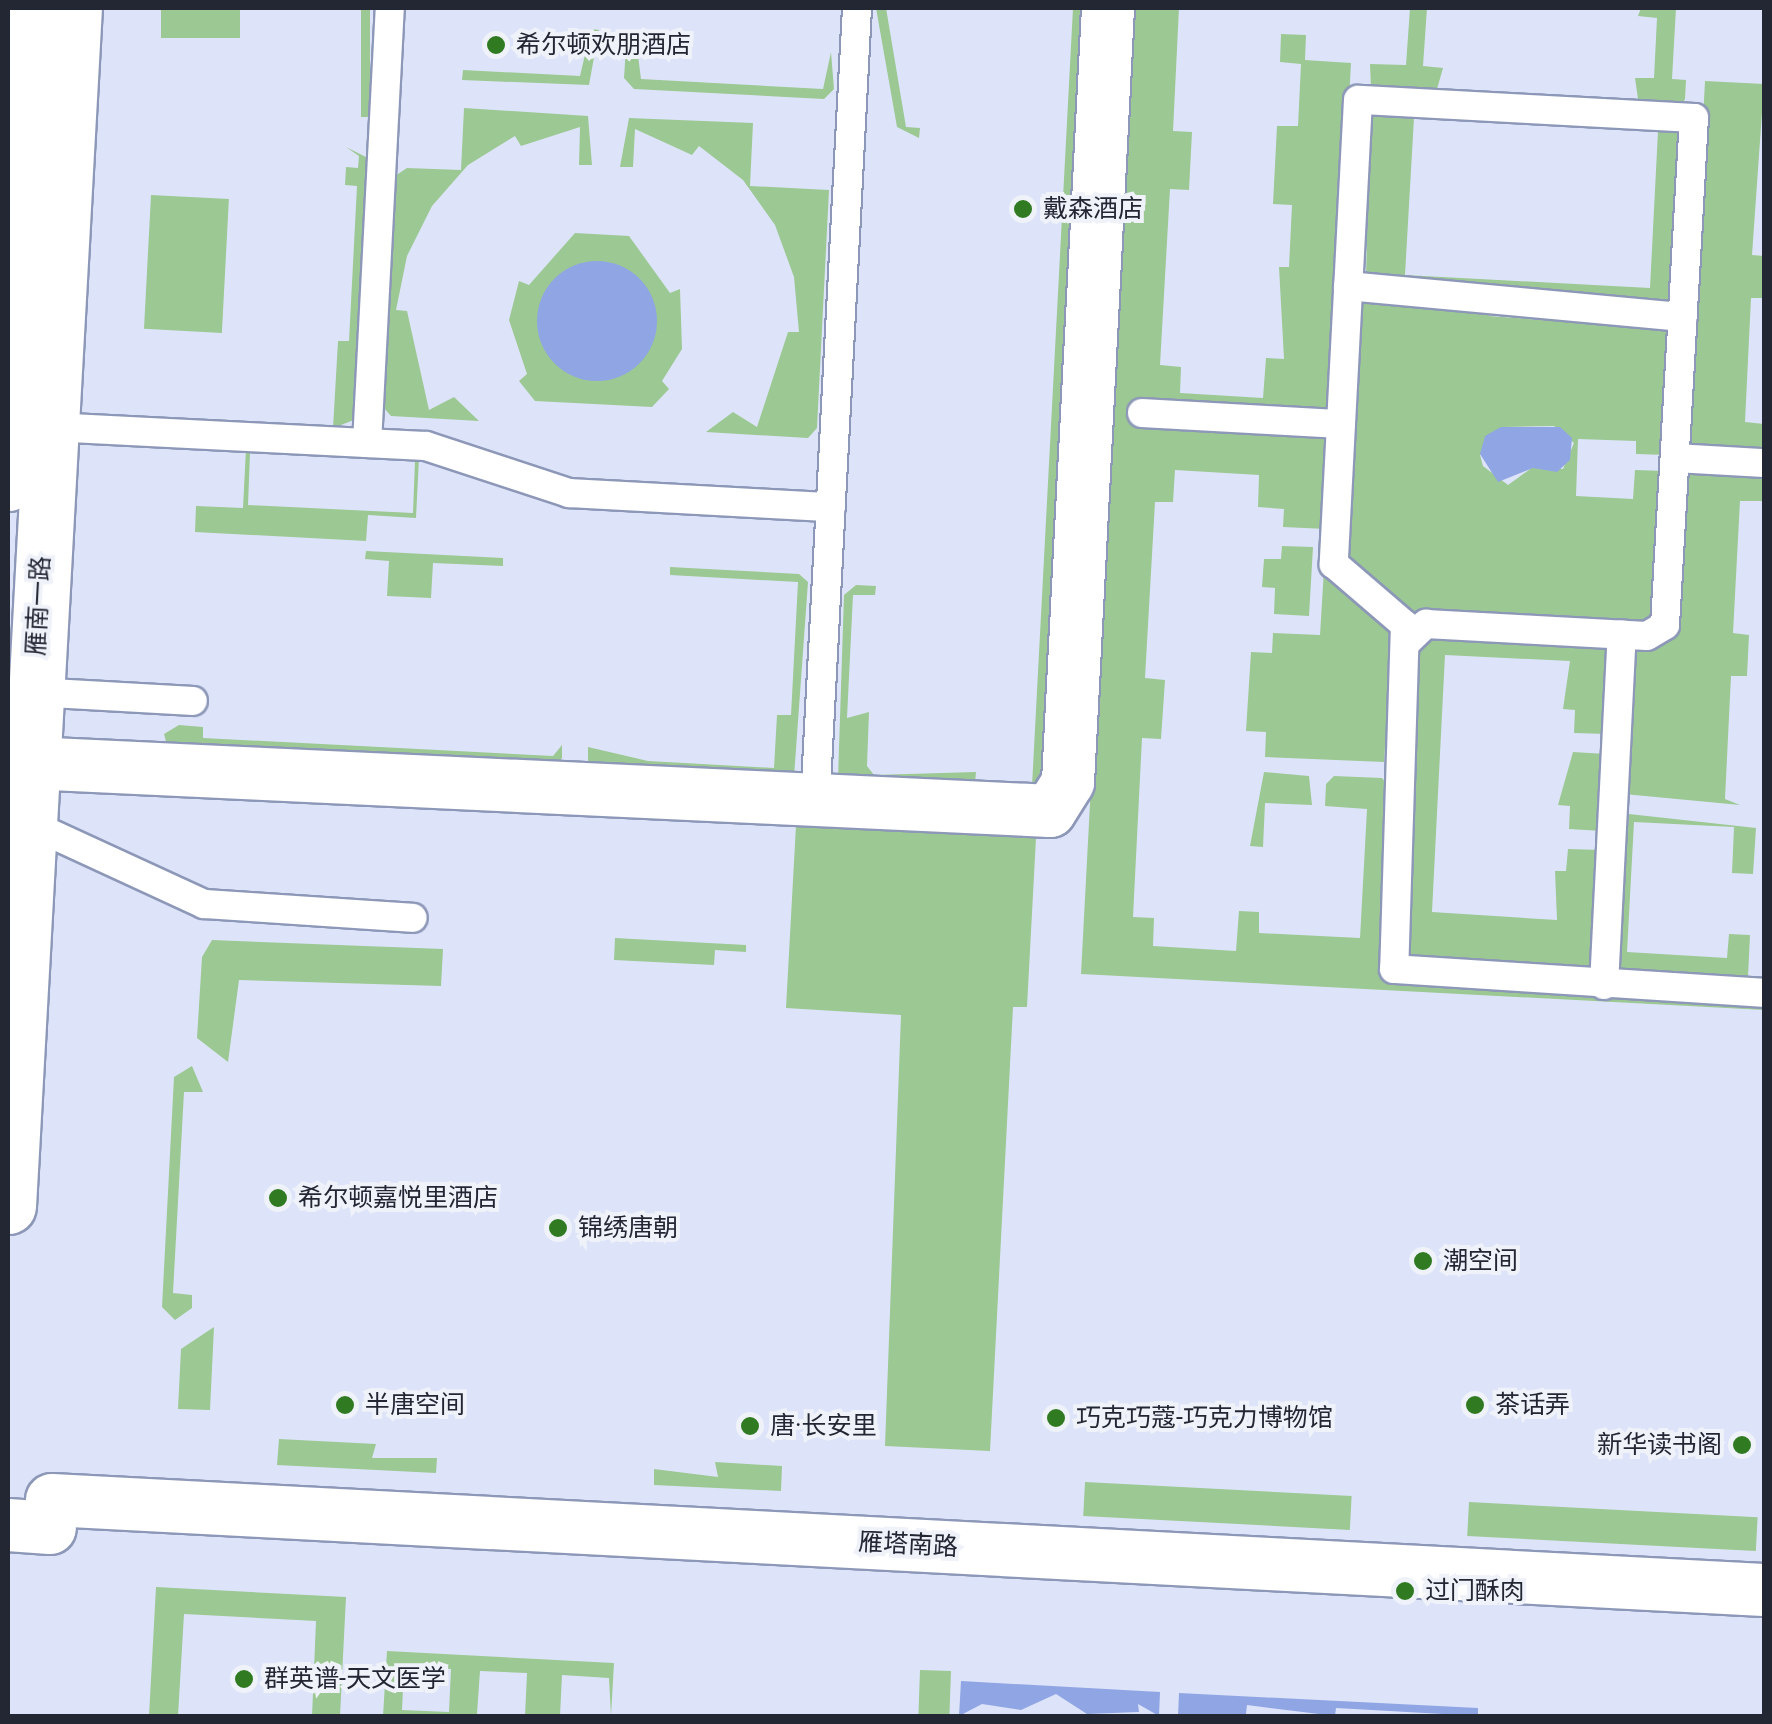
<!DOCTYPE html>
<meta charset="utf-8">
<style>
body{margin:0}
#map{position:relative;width:1772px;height:1724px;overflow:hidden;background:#dde4f9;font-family:Roboto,"Noto Sans SC",sans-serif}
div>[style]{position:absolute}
.green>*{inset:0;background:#9cc893;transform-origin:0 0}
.water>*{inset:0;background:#90a5e3}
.round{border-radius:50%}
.roads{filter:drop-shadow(2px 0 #8d98b8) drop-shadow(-2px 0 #8d98b8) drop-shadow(0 2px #8d98b8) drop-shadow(0 -2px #8d98b8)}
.lane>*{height:28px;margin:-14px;padding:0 14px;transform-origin:14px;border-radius:14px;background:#fff}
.street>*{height:52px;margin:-26px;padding:0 26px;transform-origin:26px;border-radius:26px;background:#fff}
.secondary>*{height:55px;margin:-27.5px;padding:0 27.5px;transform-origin:27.5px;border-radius:27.5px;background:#fff}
.dots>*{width:28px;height:28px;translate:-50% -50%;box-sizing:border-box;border:5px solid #eff2f9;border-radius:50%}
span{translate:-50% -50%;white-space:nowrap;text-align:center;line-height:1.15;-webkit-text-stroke:8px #eff2f9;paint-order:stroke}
.poi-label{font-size:25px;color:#232734}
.left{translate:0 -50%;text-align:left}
.right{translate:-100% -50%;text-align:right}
.street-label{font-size:25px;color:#232734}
.frame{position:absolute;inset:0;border:10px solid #232734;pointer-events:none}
</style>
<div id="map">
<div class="green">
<i style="left:161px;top:8px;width:79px;height:30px"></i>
<i style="left:361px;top:8px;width:9px;height:109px"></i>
<i style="clip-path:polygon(876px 8px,886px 8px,906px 127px,920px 128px,919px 138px,897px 127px)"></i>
<i style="clip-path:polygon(1073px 8px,1084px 8px,1044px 784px,1041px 788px,838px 779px,844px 595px,856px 585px,876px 586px,875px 595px,853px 595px,847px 718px,869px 712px,867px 766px,874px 775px,976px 772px,975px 783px,1032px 786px)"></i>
<i style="clip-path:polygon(1132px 8px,1179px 8px,1173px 131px,1192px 132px,1189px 190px,1170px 189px,1160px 365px,1181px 367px,1180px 393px,1263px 398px,1266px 358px,1284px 359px,1279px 267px,1289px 267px,1292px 205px,1273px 204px,1277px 126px,1298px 126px,1301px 64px,1280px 62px,1281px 34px,1306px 35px,1305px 60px,1351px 63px,1326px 529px,1283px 527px,1284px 509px,1258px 507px,1259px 475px,1175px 470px,1173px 502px,1155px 502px,1145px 678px,1165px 680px,1161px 739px,1142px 738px,1133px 917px,1154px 918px,1153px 946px,1236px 951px,1239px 911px,1259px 912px,1259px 933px,1360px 938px,1367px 809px,1325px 806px,1326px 784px,1334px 776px,1382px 778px,1389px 786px,1382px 967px,1764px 999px,1764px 1010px,1081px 974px)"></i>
<i style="clip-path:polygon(1410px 8px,1427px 8px,1423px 66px,1443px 68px,1437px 89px,1638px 99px,1635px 78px,1654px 78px,1657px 18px,1638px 16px,1641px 8px,1676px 8px,1672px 79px,1686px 80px,1685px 99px,1681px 106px,1371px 88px,1370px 64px,1406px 65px)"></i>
<i style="clip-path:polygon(591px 29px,599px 30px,589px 85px,462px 80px,463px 70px,580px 76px)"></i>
<i style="clip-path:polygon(627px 31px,635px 32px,641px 79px,823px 89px,831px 52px,834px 89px,824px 99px,634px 89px,624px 78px)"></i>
<i style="clip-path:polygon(1705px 81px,1764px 84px,1752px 255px,1764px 256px,1764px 298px,1751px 298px,1745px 422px,1764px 424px,1764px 453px,1686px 442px)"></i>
<i style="clip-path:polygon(464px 108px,588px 116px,592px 165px,579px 165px,580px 127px,521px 146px,515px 136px,468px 165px,432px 206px,407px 256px,396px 310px,407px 311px,429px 410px,454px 397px,479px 421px,391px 416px,383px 407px,395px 176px,407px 168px,461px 170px)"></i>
<i style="clip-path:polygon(evenodd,1370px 113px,1681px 130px,1672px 304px,1366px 277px,1370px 113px,1414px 118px,1658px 131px,1650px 288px,1405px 275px,1414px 118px)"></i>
<i style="clip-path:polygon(629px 118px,753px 123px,750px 186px,829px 190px,817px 428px,808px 438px,706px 432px,733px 412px,757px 427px,788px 332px,799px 332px,794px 277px,775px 225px,743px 180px,699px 146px,692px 155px,635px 129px,633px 167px,620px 167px)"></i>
<i style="clip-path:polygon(346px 147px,368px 158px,354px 420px,333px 428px,338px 341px,349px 341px,357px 186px,345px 185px,346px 167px,358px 168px,359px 156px)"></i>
<i style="left:151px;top:195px;width:78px;height:134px;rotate:3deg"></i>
<i style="clip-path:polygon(575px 233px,629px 236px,670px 293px,680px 289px,682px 349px,662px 381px,669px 389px,652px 407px,535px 401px,519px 381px,527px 374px,509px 320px,519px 281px,529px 285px)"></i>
<i style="clip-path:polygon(evenodd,1360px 299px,1489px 302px,1489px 316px,1672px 330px,1667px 455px,1636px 454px,1636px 441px,1578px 439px,1576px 496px,1633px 499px,1635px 470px,1666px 471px,1656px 623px,1416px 613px,1344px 560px,1360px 299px,1554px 426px,1574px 443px,1563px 469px,1533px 467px,1508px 485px,1483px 466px,1480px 455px,1505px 427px,1554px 426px)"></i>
<i style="clip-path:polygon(evenodd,246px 449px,419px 458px,416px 518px,368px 515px,366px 541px,195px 532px,196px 506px,243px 508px,246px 449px,250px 453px,415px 461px,413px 513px,248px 505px,250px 453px)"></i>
<i style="clip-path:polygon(1687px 472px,1764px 472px,1764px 501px,1740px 501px,1733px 633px,1749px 635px,1747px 676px,1731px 676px,1725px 799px,1740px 805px,1624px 794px,1632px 649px,1649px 645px)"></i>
<i style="clip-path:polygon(1282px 546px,1313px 547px,1309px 616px,1274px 614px,1275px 588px,1262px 587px,1264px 559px,1281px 559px)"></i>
<i style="clip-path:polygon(366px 551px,503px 558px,503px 566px,433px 563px,431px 598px,387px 596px,389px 561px,365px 559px)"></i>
<i style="clip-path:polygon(670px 567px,799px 574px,808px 582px,794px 777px,588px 762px,588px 747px,648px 761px,774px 768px,777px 715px,791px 715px,798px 582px,670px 575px)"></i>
<i style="clip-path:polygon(1324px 569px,1394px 621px,1384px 762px,1265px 757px,1266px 732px,1246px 731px,1251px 652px,1272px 653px,1273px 633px,1320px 635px)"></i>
<i style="clip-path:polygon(1423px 633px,1608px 645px,1607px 734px,1574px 733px,1575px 710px,1563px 709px,1570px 661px,1445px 655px,1432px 912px,1557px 920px,1555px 871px,1566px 871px,1568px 849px,1601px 850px,1594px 971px,1408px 968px,1415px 641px)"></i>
<i style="clip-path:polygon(179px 725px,203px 727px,203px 738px,553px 756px,562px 745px,562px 758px,556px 766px,167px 745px,164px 734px)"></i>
<i style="clip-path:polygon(1573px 752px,1606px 754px,1602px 831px,1569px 829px,1570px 806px,1558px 805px)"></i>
<i style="clip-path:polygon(1264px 772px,1309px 776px,1312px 805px,1265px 803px,1263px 847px,1250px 846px)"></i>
<i style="clip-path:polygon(1629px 814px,1756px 828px,1753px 874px,1732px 873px,1734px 827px,1634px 822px,1627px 952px,1727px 958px,1729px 934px,1750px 935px,1748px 977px,1764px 978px,1764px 987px,1616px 975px)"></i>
<i style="clip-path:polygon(796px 825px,1036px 838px,1027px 1007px,1013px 1007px,990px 1451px,885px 1446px,901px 1015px,786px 1008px)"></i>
<i style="clip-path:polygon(615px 938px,746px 945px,746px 952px,715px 950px,714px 965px,614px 960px)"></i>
<i style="clip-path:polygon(212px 940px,443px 949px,441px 986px,239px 980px,228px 1062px,197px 1038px,202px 957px)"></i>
<i style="clip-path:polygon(192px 1066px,203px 1092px,184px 1092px,173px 1293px,192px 1295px,192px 1308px,175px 1320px,162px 1307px,174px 1077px)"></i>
<i style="clip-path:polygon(214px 1327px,210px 1410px,178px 1409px,181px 1349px)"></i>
<i style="clip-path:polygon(279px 1439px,376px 1444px,372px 1458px,437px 1458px,436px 1473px,277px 1465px)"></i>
<i style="clip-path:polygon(715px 1462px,782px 1466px,781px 1491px,654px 1485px,654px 1469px,718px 1477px)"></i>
<i style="left:1085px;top:1482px;width:267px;height:34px;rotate:3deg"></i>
<i style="left:1469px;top:1502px;width:289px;height:34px;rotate:3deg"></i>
<i style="clip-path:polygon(156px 1587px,346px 1597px,340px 1716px,312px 1716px,316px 1621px,184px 1614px,178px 1716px,149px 1716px)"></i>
<i style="clip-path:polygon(evenodd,387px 1651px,614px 1663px,611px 1716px,609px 1678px,562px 1675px,560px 1716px,525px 1716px,527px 1673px,480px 1671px,477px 1714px,523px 1716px,383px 1716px,387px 1651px,404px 1667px,451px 1669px,449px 1712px,402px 1710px,404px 1667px)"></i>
<i style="left:920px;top:1670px;width:31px;height:46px;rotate:2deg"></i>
</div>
<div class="water">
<i class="round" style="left:537px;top:261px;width:120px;height:120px"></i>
<i style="clip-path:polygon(1501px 427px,1560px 427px,1572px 438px,1570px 460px,1557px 472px,1533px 468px,1498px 482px,1480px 454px,1485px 436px)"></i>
<i style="clip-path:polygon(961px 1681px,1160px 1692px,1159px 1716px,1138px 1704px,1139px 1712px,1087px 1714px,1056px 1694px,1021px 1710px,982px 1704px,959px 1716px)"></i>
<i style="clip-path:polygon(1179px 1693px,1478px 1708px,1478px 1716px,1336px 1708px,1335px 1716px,1247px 1705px,1246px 1714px,1178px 1716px)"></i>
</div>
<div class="roads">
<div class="lane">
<i style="left:1348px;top:286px;width:336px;rotate:5.3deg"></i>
<i style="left:1142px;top:413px;width:199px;rotate:3.2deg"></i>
<i style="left:50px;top:427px;width:376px;rotate:2.9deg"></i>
<i style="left:426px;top:446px;width:151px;rotate:18.2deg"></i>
<i style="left:569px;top:493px;width:262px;rotate:3.1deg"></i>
<i style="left:367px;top:443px;width:436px;rotate:-87deg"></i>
<i style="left:1676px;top:458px;width:88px;rotate:3.3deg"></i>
<i style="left:1406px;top:643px;width:28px;rotate:-44deg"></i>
<i style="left:1426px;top:624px;width:221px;rotate:3.1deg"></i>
<i style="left:1647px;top:636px;width:21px;rotate:-31deg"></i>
<i style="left:1665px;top:625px;width:508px;rotate:-86.73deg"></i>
<i style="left:1694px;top:118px;width:336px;rotate:-176.9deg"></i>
<i style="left:1358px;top:100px;width:465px;rotate:93deg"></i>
<i style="left:1334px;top:564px;width:94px;rotate:40.7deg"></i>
<i style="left:1405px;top:625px;width:344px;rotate:91.8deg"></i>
<i style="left:1394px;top:969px;width:371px;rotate:3.7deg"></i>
<i style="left:34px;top:692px;width:159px;rotate:3.2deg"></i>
<i style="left:815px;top:804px;width:797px;rotate:-86.98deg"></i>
<i style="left:28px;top:823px;width:194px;rotate:24.7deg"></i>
<i style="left:204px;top:904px;width:209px;rotate:3.8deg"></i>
<i style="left:1604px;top:985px;width:351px;rotate:-87.1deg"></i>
</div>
<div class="street">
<i style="left:30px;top:763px;width:1021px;rotate:2.69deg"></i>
<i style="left:1050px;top:811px;width:34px;rotate:-58deg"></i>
<i style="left:1068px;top:782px;width:775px;rotate:-87.04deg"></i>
<i style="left:52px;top:1500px;width:1714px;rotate:3.01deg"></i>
<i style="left:8px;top:1525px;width:42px;rotate:4.1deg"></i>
</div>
<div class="secondary">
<i style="left:8px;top:483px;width:476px;rotate:-86.7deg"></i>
<i style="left:8px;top:1206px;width:1200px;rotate:-86.85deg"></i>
</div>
</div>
<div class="dots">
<i style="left:496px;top:45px;background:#307a21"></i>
<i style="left:1023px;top:209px;background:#307a21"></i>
<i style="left:278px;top:1198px;background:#307a21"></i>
<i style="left:558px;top:1228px;background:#307a21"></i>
<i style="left:1423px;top:1261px;background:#307a21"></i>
<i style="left:345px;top:1405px;background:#307a21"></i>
<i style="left:1475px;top:1405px;background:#307a21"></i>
<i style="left:1056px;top:1418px;background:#307a21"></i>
<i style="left:750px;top:1426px;background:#307a21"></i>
<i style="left:1742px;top:1445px;background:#307a21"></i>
<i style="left:1405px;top:1591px;background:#307a21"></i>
<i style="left:244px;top:1679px;background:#307a21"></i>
</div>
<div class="poi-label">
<span class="left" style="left:516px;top:45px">希尔顿欢朋酒店</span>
<span class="left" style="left:1043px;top:209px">戴森酒店</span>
<span class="left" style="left:298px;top:1198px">希尔顿嘉悦里酒店</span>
<span class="left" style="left:578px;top:1228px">锦绣唐朝</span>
<span class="left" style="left:1443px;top:1261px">潮空间</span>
<span class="left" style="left:365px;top:1405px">半唐空间</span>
<span class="left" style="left:1495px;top:1405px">茶话弄</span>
<span class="left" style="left:1076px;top:1418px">巧克巧蔻-巧克力博物馆</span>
<span class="left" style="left:770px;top:1426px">唐·长安里</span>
<span class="right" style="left:1722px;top:1445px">新华读书阁</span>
<span class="left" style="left:1425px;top:1591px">过门酥肉</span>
<span class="left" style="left:264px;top:1679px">群英谱-天文医学</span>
</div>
<div class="street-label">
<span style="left:39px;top:606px;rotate:-87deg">雁南一路</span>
<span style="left:908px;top:1545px;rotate:3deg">雁塔南路</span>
</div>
<div class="frame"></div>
</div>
